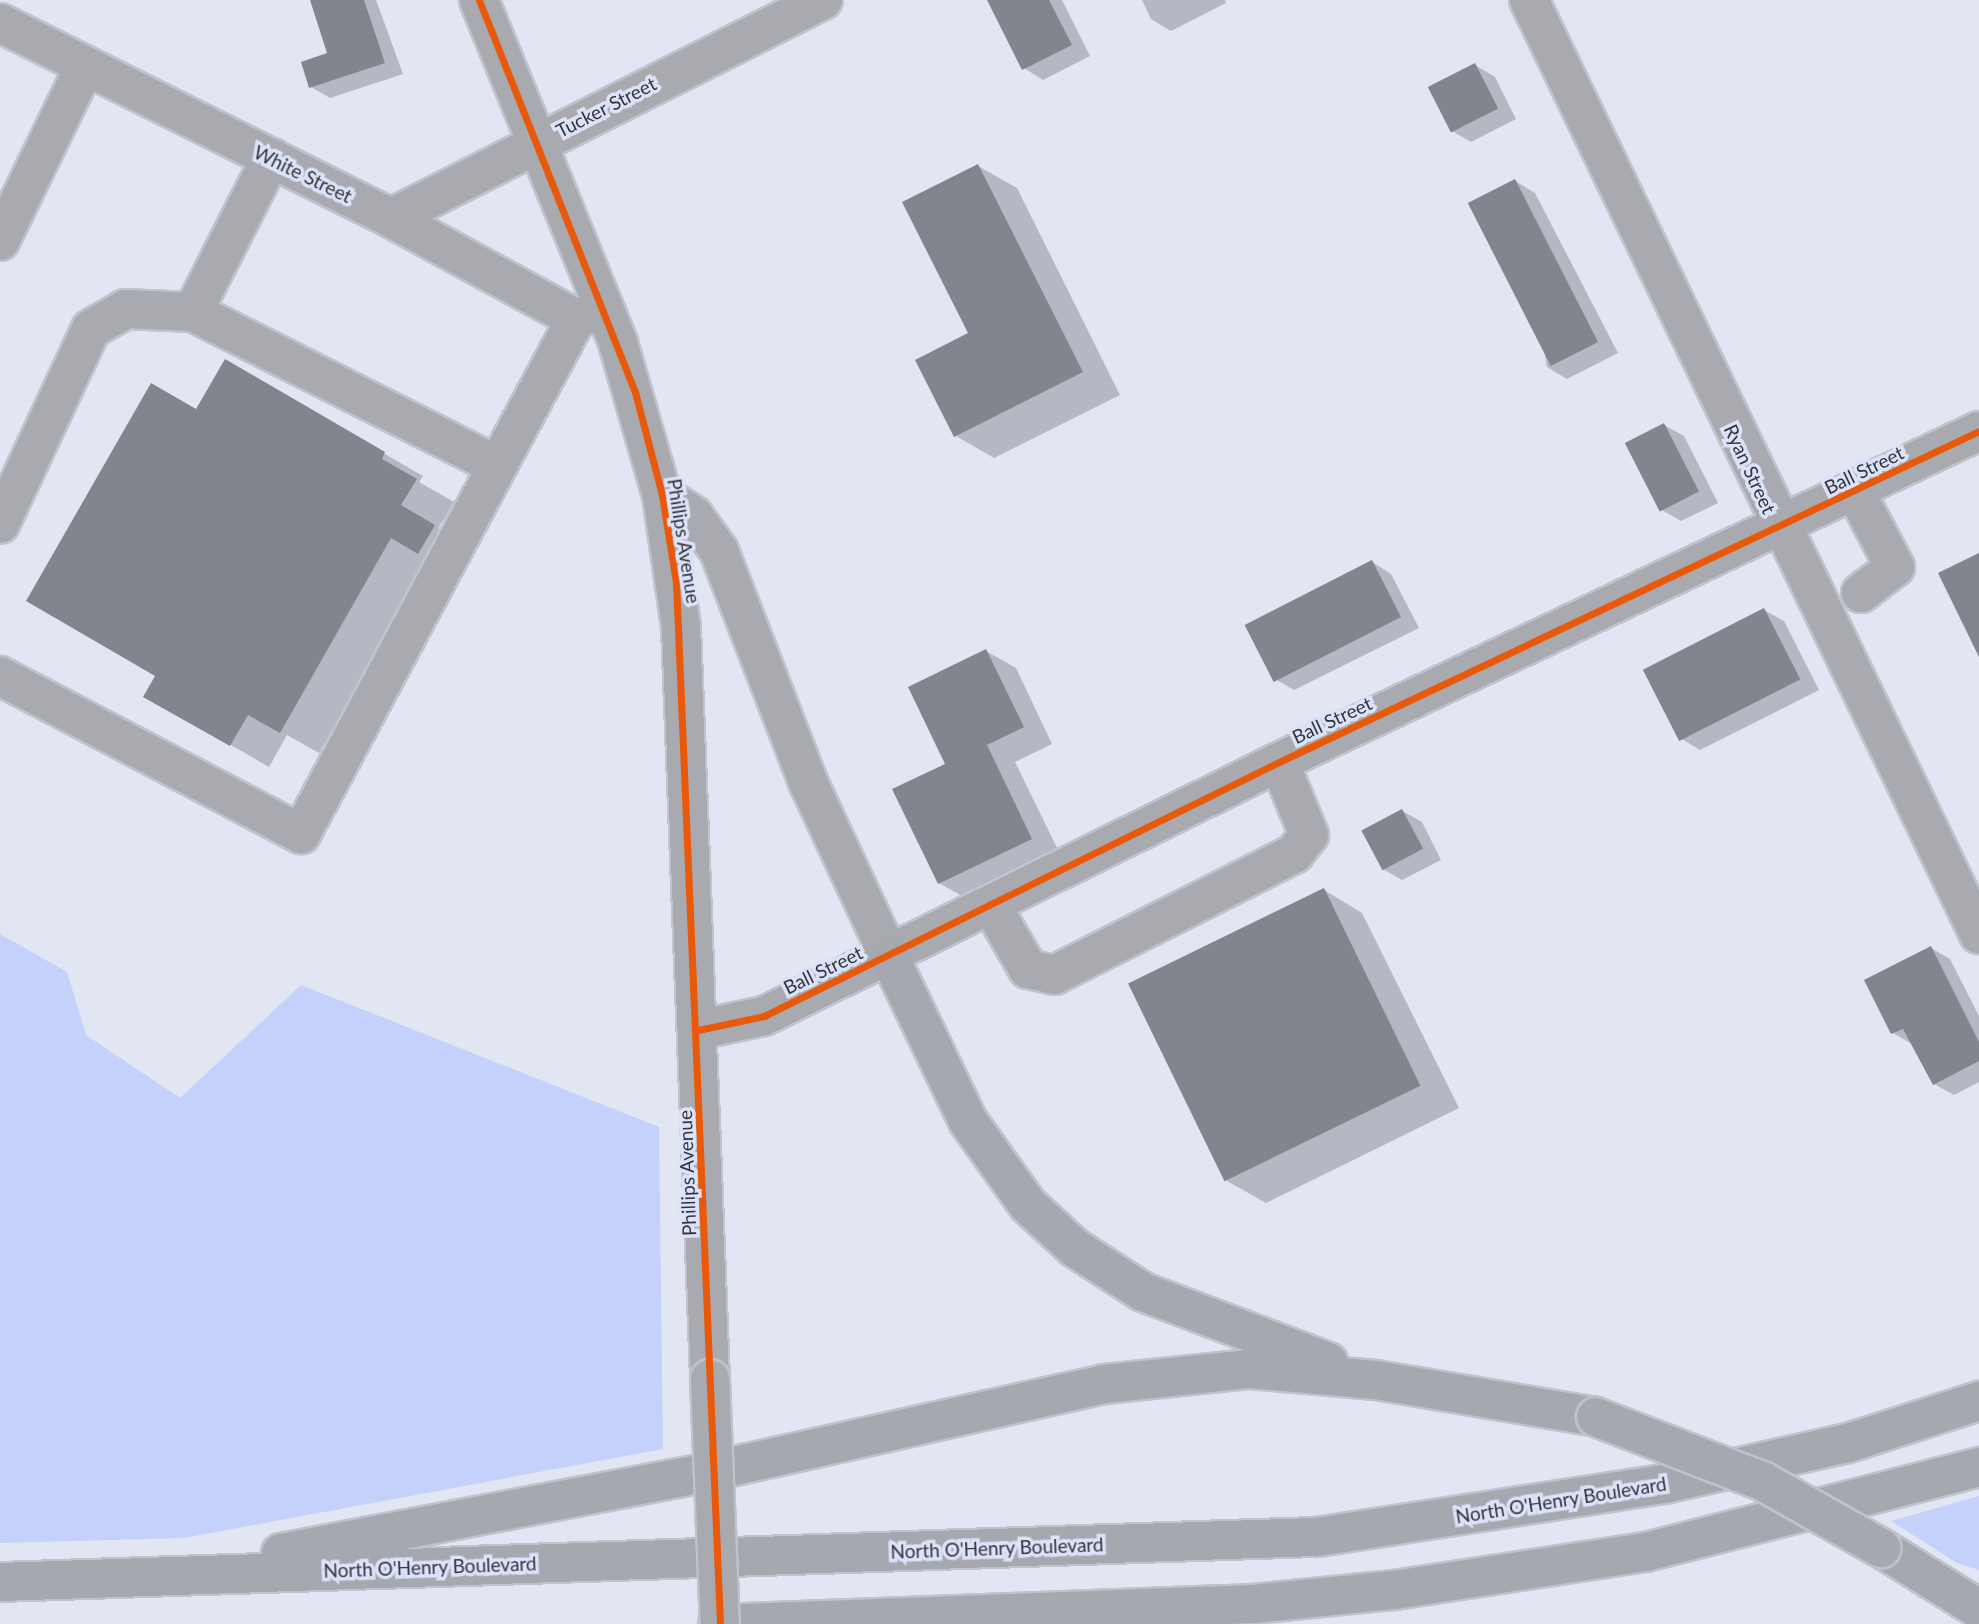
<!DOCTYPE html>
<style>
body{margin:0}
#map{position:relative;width:1979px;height:1624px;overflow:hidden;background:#e2e6f3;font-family:Lato,sans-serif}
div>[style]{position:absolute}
.green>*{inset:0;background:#c4d1fa}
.shadow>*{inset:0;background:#0003}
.building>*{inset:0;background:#82858e;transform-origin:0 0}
.roads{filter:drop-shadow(2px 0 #c0c3cd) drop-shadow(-2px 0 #c0c3cd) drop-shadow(0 2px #c0c3cd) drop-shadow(0 -2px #c0c3cd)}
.minor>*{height:38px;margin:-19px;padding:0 19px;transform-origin:19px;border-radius:19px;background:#a8aaaf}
.highway>*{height:38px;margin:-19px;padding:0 19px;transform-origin:19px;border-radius:19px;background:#a6a8b0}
.bridges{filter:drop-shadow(2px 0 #c0c3cd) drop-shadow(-2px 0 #c0c3cd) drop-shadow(0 2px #c0c3cd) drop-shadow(0 -2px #c0c3cd)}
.minor-bridge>*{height:38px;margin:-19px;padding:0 19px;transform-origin:19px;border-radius:19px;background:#a8aaaf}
.highway-bridge>*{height:38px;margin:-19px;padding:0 19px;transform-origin:19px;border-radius:19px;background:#a6a8b0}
.cycleway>*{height:7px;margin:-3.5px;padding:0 3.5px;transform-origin:3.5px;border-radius:3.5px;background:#e8590c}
span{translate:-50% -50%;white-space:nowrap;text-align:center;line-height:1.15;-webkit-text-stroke:7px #dce3f9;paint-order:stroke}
.street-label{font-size:19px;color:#31343d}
</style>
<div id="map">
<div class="green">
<i style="clip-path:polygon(0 934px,67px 972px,86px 1035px,180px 1098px,301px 985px,659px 1127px,663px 1449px,184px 1538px,0 1543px)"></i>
<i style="clip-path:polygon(1979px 1496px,1979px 1570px,1957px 1563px,1891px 1521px)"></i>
</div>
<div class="shadow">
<i style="clip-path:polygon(312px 0,376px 0,403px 74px,330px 98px,311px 87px,330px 54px)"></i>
<i style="clip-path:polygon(989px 0,1062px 0,1090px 56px,1043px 80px,1024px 68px)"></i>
<i style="clip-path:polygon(1142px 0,1225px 0,1226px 3px,1171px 31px,1151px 19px)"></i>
<i style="clip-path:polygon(1475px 65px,1495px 77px,1516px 119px,1471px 142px,1452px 131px)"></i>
<i style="clip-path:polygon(978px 166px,1017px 188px,1120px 395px,994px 458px,956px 436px,970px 334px)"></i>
<i style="clip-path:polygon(1515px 181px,1535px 193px,1618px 353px,1567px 379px,1547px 367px)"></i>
<i style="clip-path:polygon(225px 362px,423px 476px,419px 482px,454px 502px,438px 529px,472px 548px,430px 559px,319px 753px,287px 735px,269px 767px,146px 696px,157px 675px,197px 411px)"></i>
<i style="clip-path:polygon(1664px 425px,1684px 436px,1718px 503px,1681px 521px,1662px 510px,1628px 444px)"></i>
<i style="clip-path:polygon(1372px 562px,1391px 574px,1419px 628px,1294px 690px,1275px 679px)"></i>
<i style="clip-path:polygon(1764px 610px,1784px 621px,1819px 690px,1700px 750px,1680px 738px)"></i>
<i style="clip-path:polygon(986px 651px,1016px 668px,1052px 744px,1015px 762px,1061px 856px,969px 900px,939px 883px,947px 764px)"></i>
<i style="clip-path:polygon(1402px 811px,1422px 822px,1441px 860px,1402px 880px,1383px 869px)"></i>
<i style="clip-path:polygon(1324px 890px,1362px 913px,1459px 1108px,1266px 1203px,1227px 1181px)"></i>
<i style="clip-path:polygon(1931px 948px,1950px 959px,1979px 1016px,1979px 1082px,1954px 1095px,1934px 1084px,1912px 1044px,1893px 1033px)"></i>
</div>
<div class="building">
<i style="clip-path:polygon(310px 0,364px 0,385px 63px,309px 88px,301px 62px,327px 53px)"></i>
<i style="clip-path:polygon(987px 0,1049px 0,1072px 45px,1022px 70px)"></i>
<i style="left:1475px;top:63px;width:51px;height:53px;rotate:63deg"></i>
<i style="clip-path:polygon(978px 164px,1083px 372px,954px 437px,915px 360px,968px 333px,902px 202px)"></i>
<i style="left:1515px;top:179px;width:183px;height:53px;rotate:63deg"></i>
<i style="clip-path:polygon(225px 359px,385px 452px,382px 459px,417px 479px,401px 505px,435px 525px,418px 554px,391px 538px,280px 733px,248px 715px,230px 746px,143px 697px,155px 676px,26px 601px,151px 383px,196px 409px)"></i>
<i style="left:1664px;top:423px;width:77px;height:44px;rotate:63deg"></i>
<i style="clip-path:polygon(1979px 553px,1979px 657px,1938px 573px)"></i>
<i style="left:1372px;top:560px;width:64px;height:143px;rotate:63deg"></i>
<i style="left:1764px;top:608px;width:80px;height:136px;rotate:63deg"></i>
<i style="clip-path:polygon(986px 649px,1024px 727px,987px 745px,1032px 839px,938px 884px,892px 789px,945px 764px,908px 687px)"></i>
<i style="left:1402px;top:809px;width:45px;height:46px;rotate:62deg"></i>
<i style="left:1324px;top:888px;width:220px;height:218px;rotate:64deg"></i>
<i style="clip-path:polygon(1931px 946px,1979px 1042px,1979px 1061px,1933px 1085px,1903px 1029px,1891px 1034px,1864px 980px)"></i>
</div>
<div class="roads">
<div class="minor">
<i style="left:479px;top:0;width:370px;rotate:67.9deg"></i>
<i style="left:618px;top:343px;width:158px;rotate:73.9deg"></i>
<i style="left:662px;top:495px;width:133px;rotate:81.8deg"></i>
<i style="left:681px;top:627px;width:753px;rotate:87.79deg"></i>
<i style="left:1529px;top:0;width:1037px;rotate:64.28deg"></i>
<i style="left:0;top:23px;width:437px;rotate:26.5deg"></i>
<i style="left:391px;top:218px;width:211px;rotate:28.6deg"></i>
<i style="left:576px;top:319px;width:23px;rotate:-20deg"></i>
<i style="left:391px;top:218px;width:484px;rotate:-26.8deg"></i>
<i style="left:0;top:241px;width:192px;rotate:-64.1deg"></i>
<i style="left:193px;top:312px;width:339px;rotate:26.8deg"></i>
<i style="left:1855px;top:491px;width:86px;rotate:62.2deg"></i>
<i style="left:1895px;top:567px;width:43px;rotate:142.6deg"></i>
<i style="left:662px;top:495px;width:38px;rotate:33deg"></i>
<i style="left:694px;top:516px;width:43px;rotate:54.5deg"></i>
<i style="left:719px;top:551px;width:248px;rotate:68.9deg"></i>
<i style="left:808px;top:782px;width:192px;rotate:65deg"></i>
<i style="left:0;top:524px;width:215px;rotate:-65deg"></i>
<i style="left:91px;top:329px;width:39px;rotate:-30deg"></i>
<i style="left:125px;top:309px;width:68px;rotate:2.5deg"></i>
<i style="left:193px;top:312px;width:173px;rotate:-63.1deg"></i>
<i style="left:0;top:676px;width:340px;rotate:27.7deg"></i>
<i style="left:301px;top:834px;width:584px;rotate:-61.9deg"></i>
<i style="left:991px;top:905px;width:74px;rotate:60deg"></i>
<i style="left:1028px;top:969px;width:27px;rotate:13deg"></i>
<i style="left:1054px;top:975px;width:269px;rotate:-26.8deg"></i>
<i style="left:1294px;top:854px;width:24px;rotate:-52deg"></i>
<i style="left:1309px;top:835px;width:79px;rotate:-112.3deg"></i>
<i style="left:698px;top:1030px;width:67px;rotate:-12deg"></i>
<i style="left:764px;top:1016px;width:574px;rotate:-26.25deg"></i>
<i style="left:1279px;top:762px;width:774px;rotate:-25.31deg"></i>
</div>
<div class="highway">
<i style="left:889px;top:956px;width:183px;rotate:64.4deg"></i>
<i style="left:968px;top:1121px;width:103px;rotate:54.5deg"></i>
<i style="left:1028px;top:1205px;width:64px;rotate:42.5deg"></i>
<i style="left:1075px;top:1248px;width:81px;rotate:32.9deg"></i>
<i style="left:1143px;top:1292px;width:198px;rotate:20.7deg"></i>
<i style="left:1881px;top:1548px;width:115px;rotate:31.9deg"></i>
<i style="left:281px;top:1553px;width:430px;rotate:-10.7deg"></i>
<i style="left:703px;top:1473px;width:411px;rotate:-12.5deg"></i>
<i style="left:1104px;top:1384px;width:147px;rotate:-5.9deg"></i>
<i style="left:1250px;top:1369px;width:126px;rotate:5deg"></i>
<i style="left:1376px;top:1380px;width:223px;rotate:9.5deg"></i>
<i style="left:0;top:1582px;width:1318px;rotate:-1.96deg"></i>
<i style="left:1317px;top:1537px;width:351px;rotate:-8.7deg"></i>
<i style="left:1664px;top:1484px;width:189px;rotate:-12.6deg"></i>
<i style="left:1848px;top:1443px;width:138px;rotate:-17.8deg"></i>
<i style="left:718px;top:1624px;width:535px;rotate:-2.14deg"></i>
<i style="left:1253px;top:1604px;width:142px;rotate:-5.7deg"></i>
<i style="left:1394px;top:1590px;width:255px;rotate:-8.6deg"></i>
<i style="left:1646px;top:1552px;width:344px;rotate:-14.3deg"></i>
</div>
</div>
<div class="bridges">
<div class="minor-bridge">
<i style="left:710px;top:1379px;width:245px;rotate:87.7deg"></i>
</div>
<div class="highway-bridge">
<i style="left:1596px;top:1417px;width:178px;rotate:21.1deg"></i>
<i style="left:1762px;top:1481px;width:137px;rotate:29.4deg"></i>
</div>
</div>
<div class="cycleway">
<i style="left:479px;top:0;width:422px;rotate:68.3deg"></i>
<i style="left:635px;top:392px;width:106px;rotate:75.3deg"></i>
<i style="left:662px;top:495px;width:88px;rotate:80.9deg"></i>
<i style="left:676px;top:582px;width:1043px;rotate:87.58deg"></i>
<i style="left:698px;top:1030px;width:67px;rotate:-12deg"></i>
<i style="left:764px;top:1016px;width:574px;rotate:-26.25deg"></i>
<i style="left:1279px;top:762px;width:774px;rotate:-25.31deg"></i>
</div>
<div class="street-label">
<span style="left:606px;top:107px;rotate:-27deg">Tucker Street</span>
<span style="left:303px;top:174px;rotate:26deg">White Street</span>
<span style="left:1750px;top:469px;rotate:65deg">Ryan Street</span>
<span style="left:1864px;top:470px;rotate:-26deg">Ball Street</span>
<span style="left:684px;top:541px;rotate:81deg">Phillips Avenue</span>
<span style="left:1332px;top:720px;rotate:-25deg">Ball Street</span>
<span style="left:823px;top:970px;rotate:-26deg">Ball Street</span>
<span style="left:687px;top:1173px;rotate:-92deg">Phillips Avenue</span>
<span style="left:1561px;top:1500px;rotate:-9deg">North O'Henry Boulevard</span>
<span style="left:997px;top:1548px;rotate:-2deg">North O'Henry Boulevard</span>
<span style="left:430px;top:1567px;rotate:-2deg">North O'Henry Boulevard</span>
</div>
</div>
